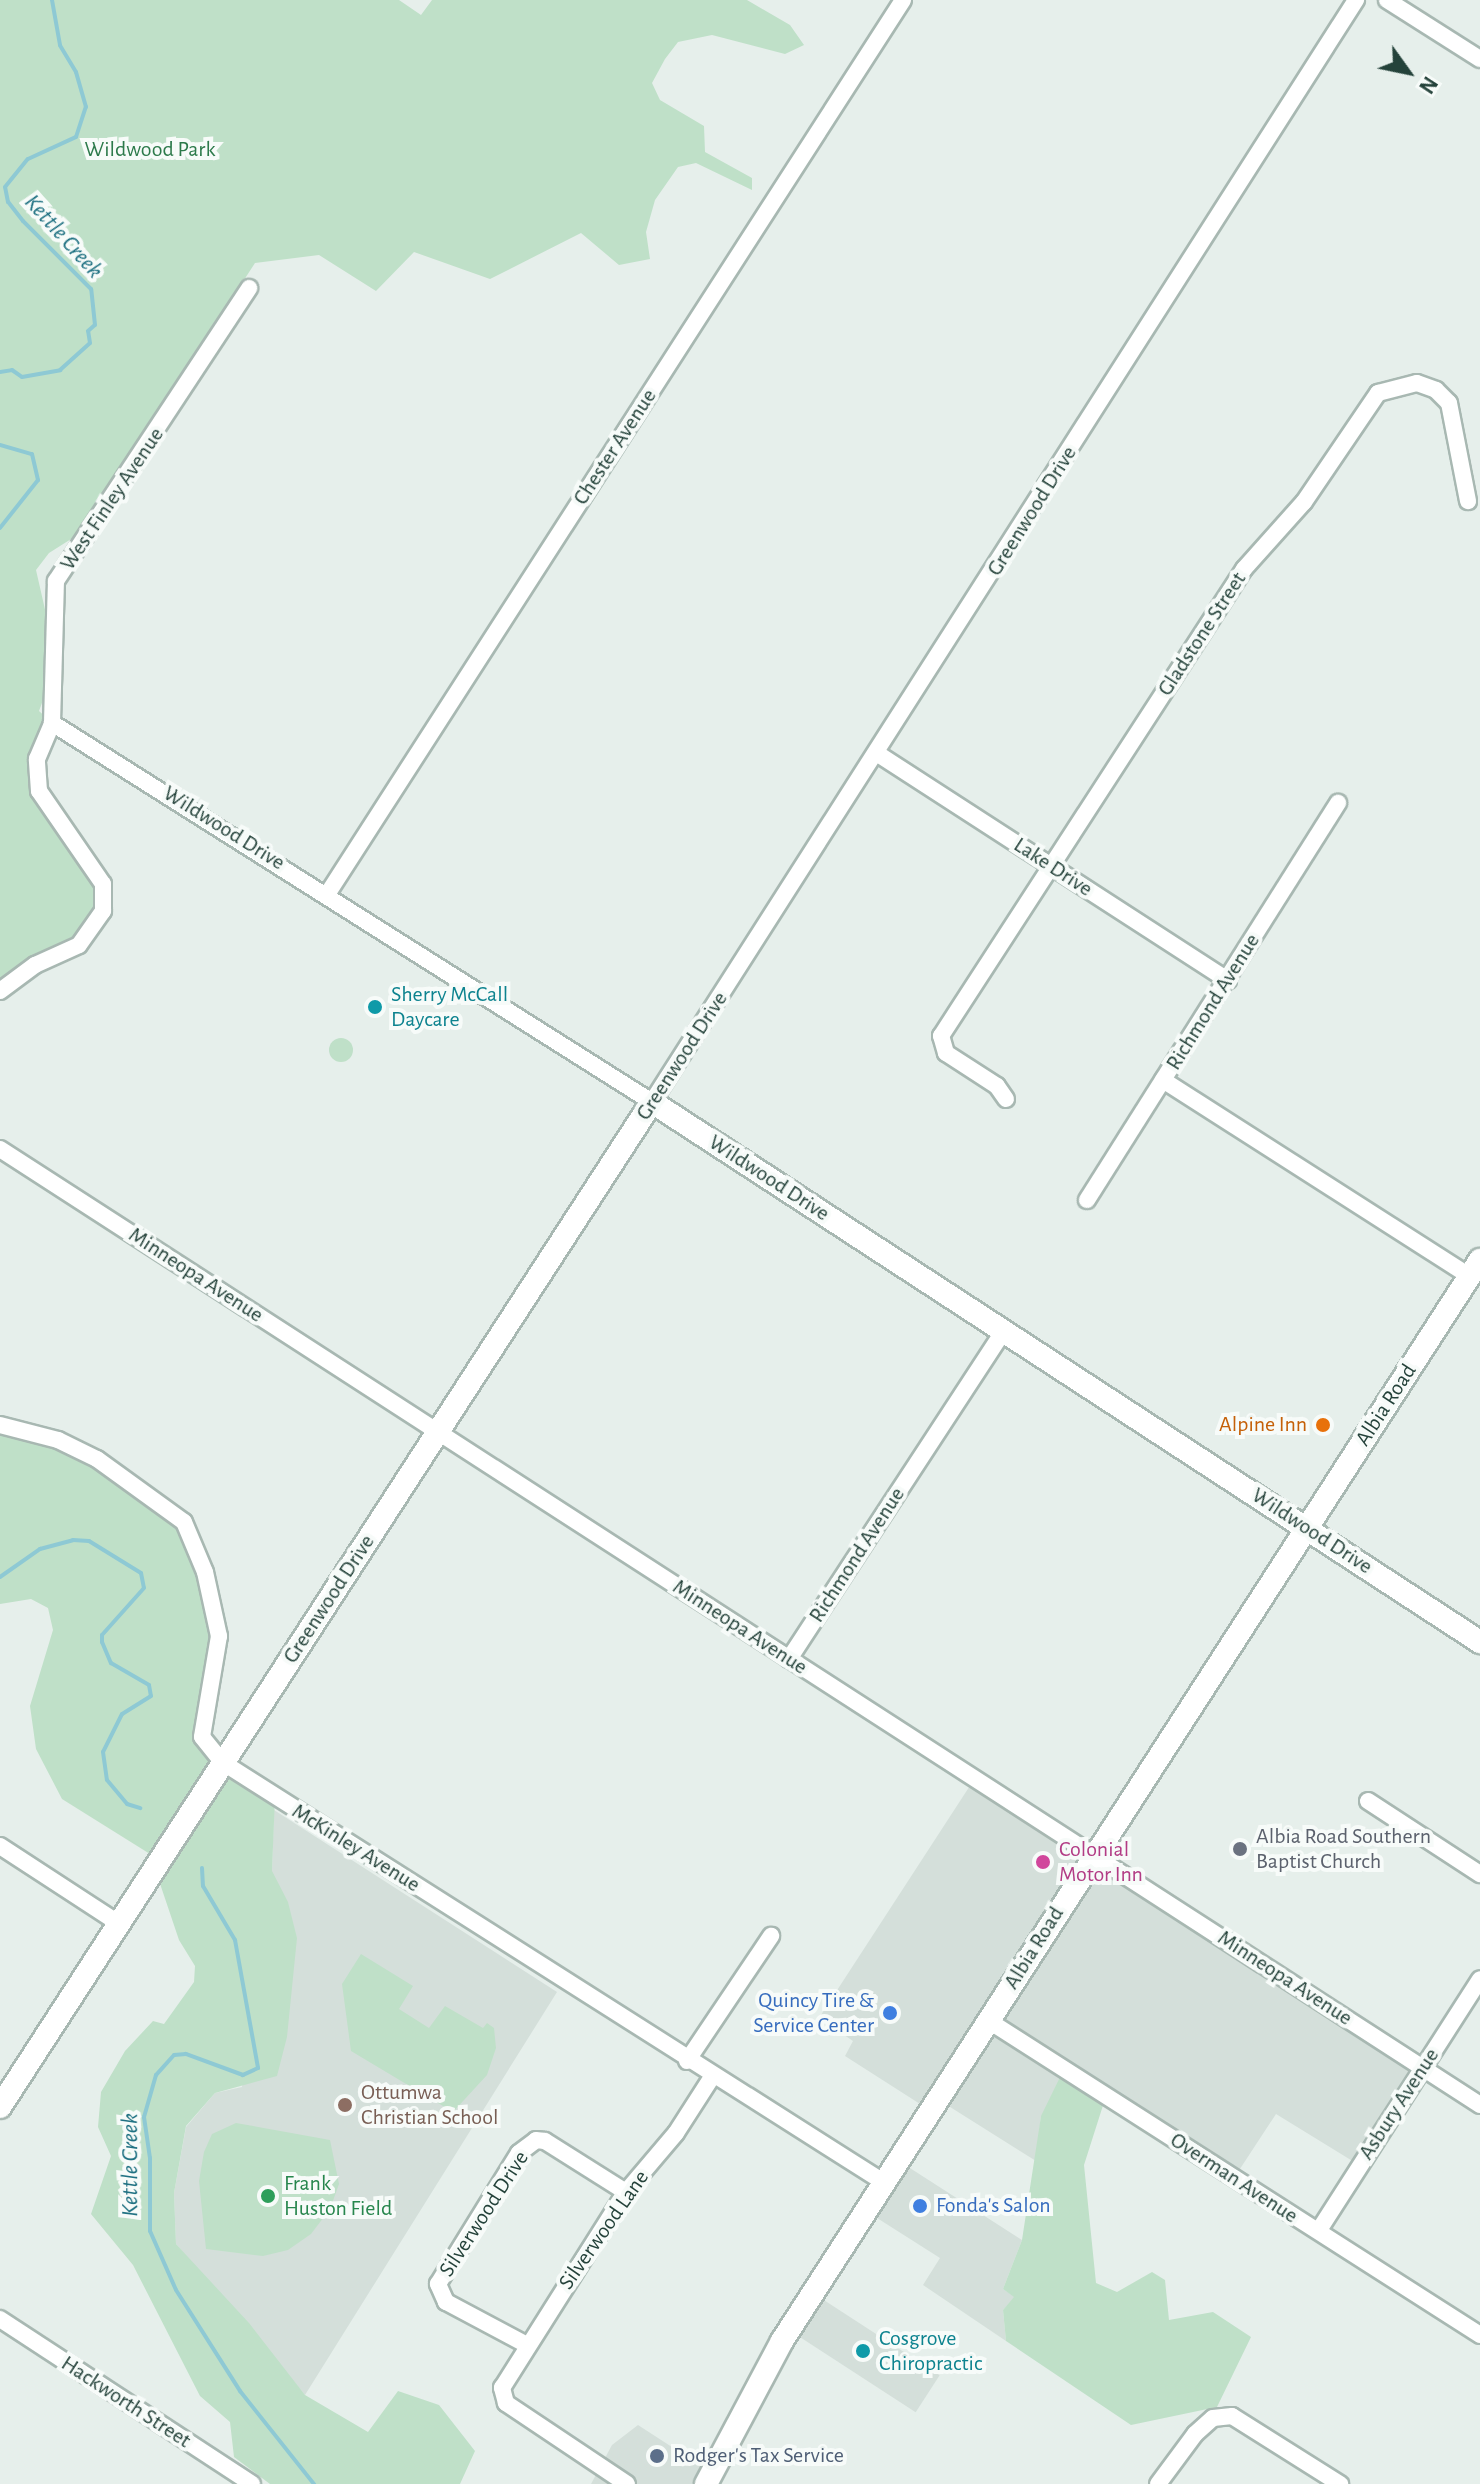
<!DOCTYPE html>
<style>
body{margin:0}
#map{position:relative;width:1480px;height:2484px;overflow:hidden;background:#e6efeb;font-family:"Alegreya Sans",sans-serif}
div>[style]{position:absolute}
.built>*{inset:0;background:#d4dfda;transform-origin:0 0}
.green>*{inset:0;background:#bfe0c8}
.round{border-radius:50%}
.stream>*{height:4px;margin:-2px;padding:0 2px;transform-origin:2px;border-radius:2px;background:#8ec9d4}
.roads{filter:drop-shadow(2px 0 #a8b8b2) drop-shadow(-2px 0 #a8b8b2) drop-shadow(0 2px #a8b8b2) drop-shadow(0 -2px #a8b8b2)}
.street>*{height:16px;margin:-8px;padding:0 8px;transform-origin:8px;border-radius:8px;background:#fff}
.secondary>*{height:22px;margin:-11px;padding:0 11px;transform-origin:11px;border-radius:11px;background:#fff}
.dots>*{width:22px;height:22px;translate:-50% -50%;box-sizing:border-box;border:4px solid #f7fbf9;border-radius:50%}
span{translate:-50% -50%;white-space:nowrap;text-align:center;line-height:1.15;-webkit-text-stroke:8px #f7fbf9;paint-order:stroke}
.park-label{font-size:22px;color:#2d7a4b}
.street-label{font-size:22px;color:#24423a}
.culture-label{font-size:22px;color:#0d838f}
.left{translate:0 -50%;text-align:left}
.food-label{font-size:22px;color:#c56008}
.right{translate:-100% -50%;text-align:right}
.worship-label{font-size:22px;color:#5b616d}
.hotel-label{font-size:22px;color:#b23c85}
.shop-label{font-size:22px;color:#366cbe}
.education-label{font-size:22px;color:#785e54}
.leisure-label{font-size:22px;color:#27864d}
.service-label{font-size:22px;color:#4e5e75}
.water-label{font-size:24px;color:#1c6f80;font-style:italic}
.north{position:absolute;left:1368px;top:32px;width:80px;height:80px;-webkit-text-stroke:6px #f7fbf9;paint-order:stroke;rotate:123deg;font-size:22px;font-weight:700;line-height:32px;text-align:center;color:#24423a}
.north::after{content:'';display:block;margin:auto;width:28px;height:36px;background:#24423a;clip-path:polygon(50% 0,100% 100%,50% 72%,0 100%)}
</style>
<div id="map">
<div class="built">
<i style="clip-path:polygon(975px 1778px,1421px 2067px,1359px 2165px,1276px 2114px,1234px 2178px,1113px 2097px,1041px 2116px,1036px 2161px,939px 2100px,931px 2111px,845px 2056px,853px 2041px,819px 2018px)"></i>
<i style="clip-path:polygon(274px 1810px,557px 1992px,305px 2395px,176px 2244px,174px 2193px,186px 2127px,215px 2093px,242px 2087px,272px 1871px)"></i>
<i style="clip-path:polygon(899px 2161px,1022px 2240px,1003px 2289px,1015px 2297px,1003px 2310px,1006px 2341px,923px 2285px,940px 2258px,866px 2211px)"></i>
<i style="left:813px;top:2293px;width:151px;height:44px;rotate:33deg"></i>
<i style="clip-path:polygon(638px 2425px,712px 2473px,706px 2484px,591px 2484px,612px 2445px)"></i>
</div>
<div class="green">
<i style="clip-path:polygon(0 0,399px 0,421px 15px,432px 0,747px 0,790px 25px,804px 45px,785px 54px,712px 35px,678px 42px,665px 59px,652px 83px,660px 100px,704px 126px,705px 152px,752px 178px,752px 190px,696px 163px,678px 167px,655px 200px,646px 232px,650px 259px,619px 265px,581px 233px,490px 279px,414px 252px,376px 291px,319px 255px,255px 263px,79px 534px,49px 553px,36px 570px,49px 627px,50px 681px,39px 711px,52px 723px,39px 791px,97px 872px,97px 926px,0 991px)"></i>
<i class="round" style="left:329px;top:1038px;width:24px;height:24px"></i>
<i style="clip-path:polygon(0 1425px,58px 1440px,184px 1522px,219px 1636px,202px 1737px,275px 1797px,272px 1871px,288px 1902px,297px 1938px,287px 2037px,277px 2076px,215px 2093px,186px 2126px,174px 2193px,176px 2244px,249px 2323px,305px 2395px,368px 2432px,398px 2391px,439px 2405px,475px 2451px,460px 2484px,270px 2484px,234px 2457px,230px 2422px,200px 2396px,133px 2265px,91px 2214px,111px 2156px,98px 2127px,101px 2092px,125px 2051px,153px 2021px,164px 2024px,194px 1982px,195px 1966px,179px 1940px,150px 1854px,62px 1799px,36px 1749px,30px 1706px,53px 1630px,48px 1608px,31px 1599px,0 1604px)"></i>
<i style="clip-path:polygon(361px 1954px,413px 1986px,399px 2009px,429px 2028px,445px 2006px,483px 2028px,487px 2023px,494px 2028px,496px 2048px,487px 2075px,453px 2112px,351px 2051px,342px 1984px)"></i>
<i style="clip-path:polygon(1064px 2069px,1106px 2096px,1084px 2165px,1096px 2283px,1117px 2292px,1152px 2272px,1165px 2280px,1169px 2320px,1213px 2312px,1251px 2337px,1217px 2407px,1131px 2425px,1006px 2341px,1003px 2310px,1014px 2297px,1003px 2289px,1022px 2240px,1041px 2116px)"></i>
<i style="clip-path:polygon(236px 2123px,330px 2140px,339px 2184px,330px 2209px,311px 2234px,288px 2250px,263px 2256px,206px 2249px,199px 2181px,204px 2152px,212px 2134px)"></i>
</div>
<div class="stream">
<i style="left:0;top:372px;width:12px;rotate:-9deg"></i>
<i style="left:12px;top:370px;width:12px;rotate:35deg"></i>
<i style="left:22px;top:377px;width:39px;rotate:-10deg"></i>
<i style="left:60px;top:370px;width:40px;rotate:-42deg"></i>
<i style="left:90px;top:343px;width:12px;rotate:-99deg"></i>
<i style="left:88px;top:331px;width:9px;rotate:-41deg"></i>
<i style="left:95px;top:325px;width:36px;rotate:-96deg"></i>
<i style="left:91px;top:289px;width:96px;rotate:-135deg"></i>
<i style="left:23px;top:221px;width:24px;rotate:-128deg"></i>
<i style="left:8px;top:202px;width:15px;rotate:-101deg"></i>
<i style="left:5px;top:187px;width:36px;rotate:-51deg"></i>
<i style="left:28px;top:159px;width:53px;rotate:-24.6deg"></i>
<i style="left:76px;top:137px;width:32px;rotate:-72deg"></i>
<i style="left:86px;top:107px;width:36px;rotate:-106deg"></i>
<i style="left:76px;top:72px;width:31px;rotate:-121deg"></i>
<i style="left:60px;top:45px;width:46px;rotate:-100.1deg"></i>
<i style="left:0;top:445px;width:33px;rotate:16deg"></i>
<i style="left:32px;top:454px;width:27px;rotate:77deg"></i>
<i style="left:38px;top:480px;width:61px;rotate:128.4deg"></i>
<i style="left:0;top:1577px;width:49px;rotate:-35deg"></i>
<i style="left:40px;top:1549px;width:34px;rotate:-15deg"></i>
<i style="left:73px;top:1540px;width:16px;rotate:4deg"></i>
<i style="left:89px;top:1541px;width:61px;rotate:31.6deg"></i>
<i style="left:141px;top:1573px;width:15px;rotate:79deg"></i>
<i style="left:144px;top:1588px;width:63px;rotate:131.8deg"></i>
<i style="left:102px;top:1635px;width:7px;rotate:90deg"></i>
<i style="left:102px;top:1642px;width:23px;rotate:67deg"></i>
<i style="left:111px;top:1663px;width:44px;rotate:30.1deg"></i>
<i style="left:149px;top:1685px;width:11px;rotate:80deg"></i>
<i style="left:151px;top:1696px;width:34px;rotate:148deg"></i>
<i style="left:122px;top:1714px;width:42px;rotate:116.6deg"></i>
<i style="left:103px;top:1752px;width:28px;rotate:82deg"></i>
<i style="left:107px;top:1780px;width:31px;rotate:50deg"></i>
<i style="left:127px;top:1804px;width:14px;rotate:17deg"></i>
<i style="left:202px;top:1868px;width:18px;rotate:87deg"></i>
<i style="left:203px;top:1886px;width:63px;rotate:59.3deg"></i>
<i style="left:235px;top:1940px;width:130px;rotate:79.8deg"></i>
<i style="left:258px;top:2068px;width:17px;rotate:155deg"></i>
<i style="left:243px;top:2075px;width:61px;rotate:-159.8deg"></i>
<i style="left:186px;top:2054px;width:12px;rotate:175deg"></i>
<i style="left:174px;top:2055px;width:27px;rotate:132deg"></i>
<i style="left:156px;top:2075px;width:44px;rotate:105.9deg"></i>
<i style="left:144px;top:2117px;width:41px;rotate:81.7deg"></i>
<i style="left:150px;top:2158px;width:73px;rotate:90deg"></i>
<i style="left:150px;top:2231px;width:64px;rotate:66.2deg"></i>
<i style="left:176px;top:2290px;width:120px;rotate:57.6deg"></i>
<i style="left:240px;top:2391px;width:119px;rotate:51.5deg"></i>
</div>
<div class="roads">
<div class="street">
<i style="left:1387px;top:0;width:110px;rotate:32.4deg"></i>
<i style="left:52px;top:723px;width:710px;rotate:32.28deg"></i>
<i style="left:652px;top:1102px;width:1308px;rotate:-57.43deg"></i>
<i style="left:878px;top:754px;width:417px;rotate:32.9deg"></i>
<i style="left:328px;top:893px;width:1062px;rotate:-57.22deg"></i>
<i style="left:0;top:991px;width:44px;rotate:-36.6deg"></i>
<i style="left:35px;top:965px;width:48px;rotate:-24.4deg"></i>
<i style="left:79px;top:945px;width:42px;rotate:-54.8deg"></i>
<i style="left:103px;top:911px;width:27px;rotate:-90deg"></i>
<i style="left:103px;top:884px;width:113px;rotate:-124.5deg"></i>
<i style="left:39px;top:791px;width:32px;rotate:-94deg"></i>
<i style="left:37px;top:759px;width:39px;rotate:-67deg"></i>
<i style="left:52px;top:723px;width:142px;rotate:-88.4deg"></i>
<i style="left:56px;top:581px;width:351px;rotate:-56.6deg"></i>
<i style="left:1163px;top:1080px;width:364px;rotate:32.6deg"></i>
<i style="left:1006px;top:1099px;width:16px;rotate:-125deg"></i>
<i style="left:997px;top:1086px;width:61px;rotate:-147.1deg"></i>
<i style="left:946px;top:1053px;width:18px;rotate:-106deg"></i>
<i style="left:941px;top:1036px;width:557px;rotate:-57.02deg"></i>
<i style="left:1244px;top:569px;width:90px;rotate:-48.2deg"></i>
<i style="left:1304px;top:502px;width:132px;rotate:-55.8deg"></i>
<i style="left:1378px;top:393px;width:40px;rotate:-14.4deg"></i>
<i style="left:1417px;top:383px;width:20px;rotate:20deg"></i>
<i style="left:1436px;top:390px;width:18px;rotate:45deg"></i>
<i style="left:1449px;top:403px;width:100px;rotate:79deg"></i>
<i style="left:0;top:1149px;width:1762px;rotate:32.86deg"></i>
<i style="left:1087px;top:1200px;width:470px;rotate:-57.7deg"></i>
<i style="left:0;top:1425px;width:60px;rotate:14.5deg"></i>
<i style="left:58px;top:1440px;width:43px;rotate:26deg"></i>
<i style="left:97px;top:1459px;width:107px;rotate:35.9deg"></i>
<i style="left:184px;top:1522px;width:54px;rotate:67.2deg"></i>
<i style="left:205px;top:1572px;width:66px;rotate:77.7deg"></i>
<i style="left:219px;top:1636px;width:102px;rotate:99.6deg"></i>
<i style="left:202px;top:1737px;width:32px;rotate:51deg"></i>
<i style="left:222px;top:1762px;width:785px;rotate:32.42deg"></i>
<i style="left:789px;top:1659px;width:393px;rotate:-56.8deg"></i>
<i style="left:1368px;top:1801px;width:134px;rotate:33.1deg"></i>
<i style="left:0;top:1846px;width:141px;rotate:33.1deg"></i>
<i style="left:989px;top:2021px;width:583px;rotate:32.6deg"></i>
<i style="left:687px;top:2061px;width:151px;rotate:-56.1deg"></i>
<i style="left:1319px;top:2230px;width:298px;rotate:-57.3deg"></i>
<i style="left:0;top:2319px;width:301px;rotate:33.2deg"></i>
<i style="left:527px;top:2345px;width:92px;rotate:-152deg"></i>
<i style="left:446px;top:2302px;width:20px;rotate:-114deg"></i>
<i style="left:438px;top:2284px;width:154px;rotate:-58.3deg"></i>
<i style="left:519px;top:2153px;width:21px;rotate:-37deg"></i>
<i style="left:536px;top:2140px;width:9px;rotate:6deg"></i>
<i style="left:545px;top:2141px;width:96px;rotate:32.2deg"></i>
<i style="left:627px;top:2484px;width:146px;rotate:-146.2deg"></i>
<i style="left:506px;top:2403px;width:16px;rotate:-105deg"></i>
<i style="left:502px;top:2388px;width:232px;rotate:-57.7deg"></i>
<i style="left:626px;top:2192px;width:77px;rotate:-49.7deg"></i>
<i style="left:676px;top:2133px;width:67px;rotate:-57.3deg"></i>
<i style="left:1158px;top:2484px;width:62px;rotate:-53.5deg"></i>
<i style="left:1195px;top:2434px;width:24px;rotate:-42deg"></i>
<i style="left:1213px;top:2418px;width:19px;rotate:-6deg"></i>
<i style="left:1232px;top:2416px;width:128px;rotate:32.2deg"></i>
</div>
<div class="secondary">
<i style="left:0;top:2107px;width:1198px;rotate:-57.03deg"></i>
<i style="left:652px;top:1102px;width:989px;rotate:33.11deg"></i>
<i style="left:706px;top:2484px;width:162px;rotate:-62deg"></i>
<i style="left:782px;top:2341px;width:1287px;rotate:-57.15deg"></i>
</div>
</div>
<div class="dots">
<i style="left:375px;top:1007px;background:#0f9aa8"></i>
<i style="left:1323px;top:1425px;background:#e8710a"></i>
<i style="left:1240px;top:1849px;background:#6b7280"></i>
<i style="left:1043px;top:1862px;background:#d1479c"></i>
<i style="left:890px;top:2013px;background:#3f7fe0"></i>
<i style="left:345px;top:2105px;background:#8d6e63"></i>
<i style="left:268px;top:2196px;background:#2e9e5b"></i>
<i style="left:920px;top:2206px;background:#3f7fe0"></i>
<i style="left:863px;top:2351px;background:#0f9aa8"></i>
<i style="left:657px;top:2456px;background:#5c6f8a"></i>
</div>
<div class="park-label">
<span style="left:150px;top:150px">Wildwood Park</span>
</div>
<div class="street-label">
<span style="left:615px;top:447px;rotate:-57deg">Chester Avenue</span>
<span style="left:112px;top:499px;rotate:-56deg">West Finley Avenue</span>
<span style="left:1032px;top:511px;rotate:-58deg">Greenwood Drive</span>
<span style="left:1202px;top:634px;rotate:-57deg">Gladstone Street</span>
<span style="left:224px;top:828px;rotate:32deg">Wildwood Drive</span>
<span style="left:1053px;top:867px;rotate:33deg">Lake Drive</span>
<span style="left:1213px;top:1002px;rotate:-58deg">Richmond Avenue</span>
<span style="left:682px;top:1056px;rotate:-57deg">Greenwood Drive</span>
<span style="left:769px;top:1178px;rotate:33deg">Wildwood Drive</span>
<span style="left:196px;top:1275px;rotate:33deg">Minneopa Avenue</span>
<span style="left:1386px;top:1405px;rotate:-57deg">Albia Road</span>
<span style="left:1312px;top:1531px;rotate:33deg">Wildwood Drive</span>
<span style="left:857px;top:1555px;rotate:-57deg">Richmond Avenue</span>
<span style="left:329px;top:1599px;rotate:-57deg">Greenwood Drive</span>
<span style="left:740px;top:1627px;rotate:33deg">Minneopa Avenue</span>
<span style="left:356px;top:1848px;rotate:32deg">McKinley Avenue</span>
<span style="left:1034px;top:1948px;rotate:-58deg">Albia Road</span>
<span style="left:1285px;top:1978px;rotate:33deg">Minneopa Avenue</span>
<span style="left:1399px;top:2104px;rotate:-57deg">Asbury Avenue</span>
<span style="left:1234px;top:2178px;rotate:33deg">Overman Avenue</span>
<span style="left:484px;top:2214px;rotate:-57deg">Silverwood Drive</span>
<span style="left:604px;top:2230px;rotate:-55deg">Silverwood Lane</span>
<span style="left:126px;top:2402px;rotate:33deg">Hackworth Street</span>
</div>
<div class="culture-label">
<span class="left" style="left:391px;top:1007px">Sherry McCall<br>Daycare</span>
<span class="left" style="left:879px;top:2351px">Cosgrove<br>Chiropractic</span>
</div>
<div class="food-label">
<span class="right" style="left:1307px;top:1425px">Alpine Inn</span>
</div>
<div class="worship-label">
<span class="left" style="left:1256px;top:1849px">Albia Road Southern<br>Baptist Church</span>
</div>
<div class="hotel-label">
<span class="left" style="left:1059px;top:1862px">Colonial<br>Motor Inn</span>
</div>
<div class="shop-label">
<span class="right" style="left:874px;top:2013px">Quincy Tire &amp;<br>Service Center</span>
<span class="left" style="left:936px;top:2206px">Fonda's Salon</span>
</div>
<div class="education-label">
<span class="left" style="left:361px;top:2105px">Ottumwa<br>Christian School</span>
</div>
<div class="leisure-label">
<span class="left" style="left:284px;top:2196px">Frank<br>Huston Field</span>
</div>
<div class="service-label">
<span class="left" style="left:673px;top:2456px">Rodger's Tax Service</span>
</div>
<div class="water-label">
<span style="left:63px;top:237px;rotate:48deg">Kettle Creek</span>
<span style="left:131px;top:2165px;rotate:-90deg">Kettle Creek</span>
</div>
<div class="north">N</div>
</div>
